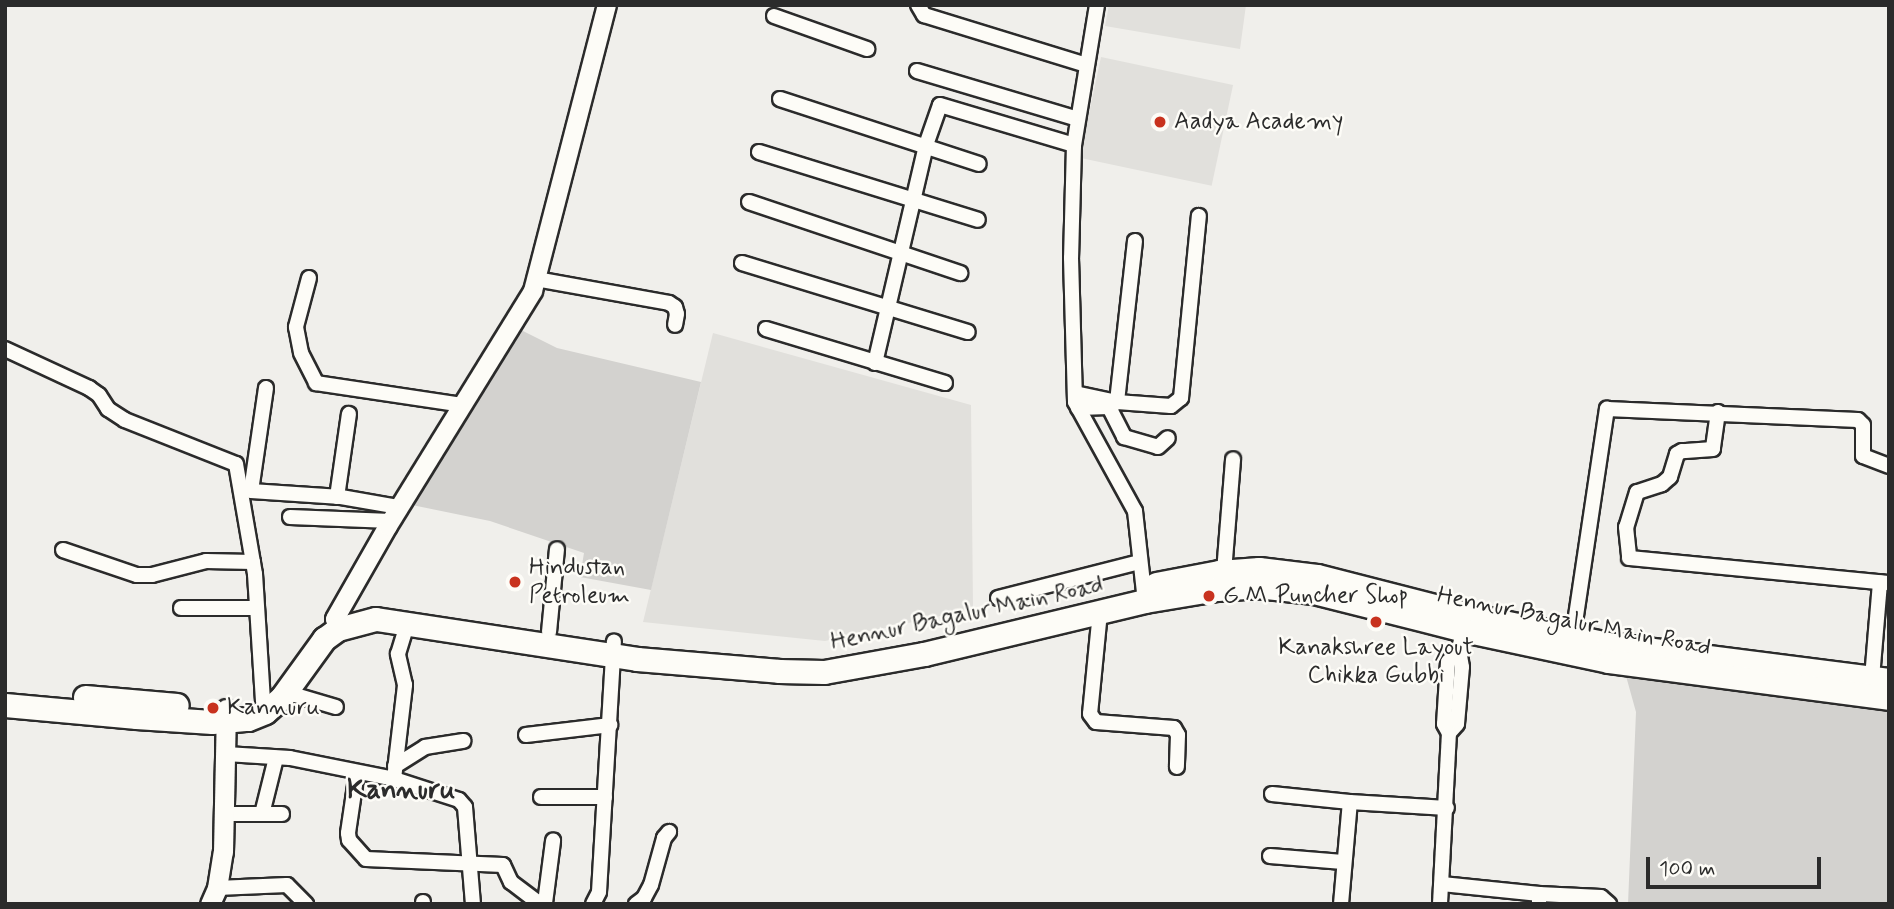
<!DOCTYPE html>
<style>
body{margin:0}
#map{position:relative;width:1894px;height:909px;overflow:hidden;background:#f0efeb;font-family:Mynerve,sans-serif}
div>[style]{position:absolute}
.built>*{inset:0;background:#e1e0dc;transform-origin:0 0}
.green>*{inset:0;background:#d3d2cf}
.roads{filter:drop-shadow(2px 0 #2b2b2b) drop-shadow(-2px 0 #2b2b2b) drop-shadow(0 2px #2b2b2b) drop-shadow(0 -2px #2b2b2b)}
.minor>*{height:14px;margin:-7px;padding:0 7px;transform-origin:7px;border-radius:7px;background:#fdfcf7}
.tertiary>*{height:18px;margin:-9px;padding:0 9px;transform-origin:9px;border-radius:9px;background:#fdfcf7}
.secondary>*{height:19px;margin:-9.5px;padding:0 9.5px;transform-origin:9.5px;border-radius:9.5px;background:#fdfcf7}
.primary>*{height:23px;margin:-11.5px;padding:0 11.5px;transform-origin:11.5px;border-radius:11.5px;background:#fdfcf7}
.dots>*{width:19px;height:19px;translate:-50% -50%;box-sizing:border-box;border:4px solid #fdfcf7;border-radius:50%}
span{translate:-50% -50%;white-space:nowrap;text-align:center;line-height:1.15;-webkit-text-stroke:5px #fdfcf7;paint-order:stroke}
.poi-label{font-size:24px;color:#2b2b2b}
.left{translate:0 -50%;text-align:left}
.street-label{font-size:24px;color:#2b2b2b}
.quarter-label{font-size:28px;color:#2b2b2b;font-weight:700}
.frame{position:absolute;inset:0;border:7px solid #2b2b2b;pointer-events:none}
.scale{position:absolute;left:1646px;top:857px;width:175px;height:32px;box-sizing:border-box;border:4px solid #2b2b2b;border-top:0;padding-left:9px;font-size:21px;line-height:24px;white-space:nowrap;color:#2b2b2b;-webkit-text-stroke:5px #fdfcf7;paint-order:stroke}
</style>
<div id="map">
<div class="built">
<i style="clip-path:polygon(1109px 5px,1246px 5px,1240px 49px,1105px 26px)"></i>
<i style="left:1101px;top:57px;width:135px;height:103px;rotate:12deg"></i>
<i style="clip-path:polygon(713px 333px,971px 405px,973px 609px,825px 641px,643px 622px)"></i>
</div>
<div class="green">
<i style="clip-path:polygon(519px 329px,557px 348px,701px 382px,651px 590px,580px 577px,584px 553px,490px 521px,412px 505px)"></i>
<i style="clip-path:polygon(1626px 676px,1889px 710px,1889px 904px,1628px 904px,1636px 712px)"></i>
</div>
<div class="roads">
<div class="minor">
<i style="left:918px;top:5px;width:12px;rotate:59deg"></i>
<i style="left:924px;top:15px;width:170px;rotate:17.1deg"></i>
<i style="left:1097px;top:5px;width:142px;rotate:99.3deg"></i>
<i style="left:1074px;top:145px;width:113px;rotate:91.5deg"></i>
<i style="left:1071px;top:258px;width:144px;rotate:88.4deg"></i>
<i style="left:1075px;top:402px;width:124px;rotate:61.2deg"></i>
<i style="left:1135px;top:511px;width:91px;rotate:83.7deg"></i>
<i style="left:774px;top:16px;width:99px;rotate:19.5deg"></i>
<i style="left:917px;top:71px;width:168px;rotate:16.6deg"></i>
<i style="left:780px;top:99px;width:209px;rotate:18.1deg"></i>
<i style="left:759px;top:152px;width:229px;rotate:17.2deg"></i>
<i style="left:749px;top:202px;width:223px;rotate:18.6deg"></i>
<i style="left:1135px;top:241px;width:162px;rotate:96.4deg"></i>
<i style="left:1117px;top:402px;width:54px;rotate:4.2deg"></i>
<i style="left:1171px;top:406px;width:13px;rotate:-39deg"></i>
<i style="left:1181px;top:398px;width:183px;rotate:-84.4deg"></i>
<i style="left:742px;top:263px;width:236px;rotate:17deg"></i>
<i style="left:309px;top:278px;width:51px;rotate:104.9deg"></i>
<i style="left:296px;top:327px;width:26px;rotate:79deg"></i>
<i style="left:301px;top:353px;width:34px;rotate:63deg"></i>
<i style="left:316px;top:383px;width:149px;rotate:8.5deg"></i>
<i style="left:536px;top:279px;width:135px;rotate:10.2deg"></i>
<i style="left:669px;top:303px;width:7px;rotate:34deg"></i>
<i style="left:675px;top:307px;width:7px;rotate:74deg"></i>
<i style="left:677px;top:314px;width:11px;rotate:100deg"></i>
<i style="left:766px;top:329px;width:187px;rotate:16.8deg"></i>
<i style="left:5px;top:349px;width:93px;rotate:24.9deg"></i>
<i style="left:89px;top:388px;width:12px;rotate:35deg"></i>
<i style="left:99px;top:395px;width:17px;rotate:57deg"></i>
<i style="left:108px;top:409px;width:20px;rotate:33deg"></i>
<i style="left:125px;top:420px;width:119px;rotate:21.6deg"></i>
<i style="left:236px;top:464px;width:112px;rotate:80.2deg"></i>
<i style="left:255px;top:574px;width:128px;rotate:86.4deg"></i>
<i style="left:875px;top:363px;width:224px;rotate:-76.8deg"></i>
<i style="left:926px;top:145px;width:42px;rotate:-70.7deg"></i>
<i style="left:940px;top:105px;width:140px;rotate:16.6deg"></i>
<i style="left:266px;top:388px;width:104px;rotate:98.3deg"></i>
<i style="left:251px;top:491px;width:90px;rotate:3.8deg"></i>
<i style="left:341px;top:497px;width:59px;rotate:9.8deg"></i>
<i style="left:1075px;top:393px;width:43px;rotate:12.1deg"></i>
<i style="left:1117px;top:402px;width:9px;rotate:148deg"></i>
<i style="left:1109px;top:407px;width:31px;rotate:178deg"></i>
<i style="left:1109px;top:407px;width:34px;rotate:63deg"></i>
<i style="left:1124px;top:437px;width:35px;rotate:16deg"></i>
<i style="left:1158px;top:447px;width:13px;rotate:-42deg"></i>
<i style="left:1718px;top:412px;width:37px;rotate:98deg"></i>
<i style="left:1713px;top:449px;width:31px;rotate:176deg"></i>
<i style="left:1682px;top:451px;width:6px;rotate:149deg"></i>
<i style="left:1677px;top:454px;width:24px;rotate:107deg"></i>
<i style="left:1670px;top:477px;width:11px;rotate:139deg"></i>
<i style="left:1662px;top:484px;width:26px;rotate:162deg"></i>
<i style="left:1637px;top:492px;width:37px;rotate:107deg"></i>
<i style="left:1626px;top:527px;width:31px;rotate:84deg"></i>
<i style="left:1629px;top:558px;width:261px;rotate:5.5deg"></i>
<i style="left:337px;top:497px;width:84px;rotate:-81.8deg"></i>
<i style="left:290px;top:517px;width:101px;rotate:2.3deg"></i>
<i style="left:63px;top:550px;width:78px;rotate:18.7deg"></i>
<i style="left:137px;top:575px;width:15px"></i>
<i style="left:152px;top:575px;width:56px;rotate:-14.5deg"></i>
<i style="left:206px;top:561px;width:47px;rotate:1.2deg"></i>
<i style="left:1224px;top:572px;width:113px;rotate:-85.4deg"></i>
<i style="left:998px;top:598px;width:146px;rotate:-14.3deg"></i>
<i style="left:181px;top:608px;width:75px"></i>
<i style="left:1100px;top:612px;width:102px;rotate:95.6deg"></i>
<i style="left:1090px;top:714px;width:10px;rotate:53deg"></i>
<i style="left:1096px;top:722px;width:78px;rotate:4.4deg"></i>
<i style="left:1174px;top:728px;width:8px;rotate:60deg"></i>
<i style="left:1178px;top:735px;width:32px;rotate:92deg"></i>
<i style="left:549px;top:632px;width:83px;rotate:-84.5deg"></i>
<i style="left:1573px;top:636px;width:230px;rotate:-81.5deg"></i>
<i style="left:1607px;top:409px;width:251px;rotate:2.5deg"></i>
<i style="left:1858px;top:420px;width:7px;rotate:45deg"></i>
<i style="left:1863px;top:425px;width:31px;rotate:90deg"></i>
<i style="left:1863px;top:456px;width:28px;rotate:21deg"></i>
<i style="left:1459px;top:650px;width:16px;rotate:133deg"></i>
<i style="left:1448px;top:662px;width:62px;rotate:93.7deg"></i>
<i style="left:1444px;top:724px;width:10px;rotate:61deg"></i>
<i style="left:1449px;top:733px;width:12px;rotate:-48deg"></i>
<i style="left:1457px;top:724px;width:57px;rotate:-85deg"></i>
<i style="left:1462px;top:667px;width:17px;rotate:-100deg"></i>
<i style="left:1459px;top:650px;width:25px;rotate:-79deg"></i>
<i style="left:1872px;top:678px;width:96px;rotate:-85.2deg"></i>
<i style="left:285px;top:692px;width:53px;rotate:16.4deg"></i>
<i style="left:526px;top:735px;width:85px;rotate:-6.8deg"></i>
<i style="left:226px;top:754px;width:64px;rotate:3.6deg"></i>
<i style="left:290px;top:758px;width:106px;rotate:11.4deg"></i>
<i style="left:394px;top:779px;width:68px;rotate:17.9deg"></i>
<i style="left:459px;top:800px;width:9px;rotate:49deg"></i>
<i style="left:465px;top:807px;width:97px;rotate:85.3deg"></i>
<i style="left:395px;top:766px;width:36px;rotate:-32deg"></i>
<i style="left:425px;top:747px;width:39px;rotate:-9deg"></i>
<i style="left:357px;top:772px;width:62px;rotate:98.4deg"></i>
<i style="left:348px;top:833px;width:7px;rotate:82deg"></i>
<i style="left:349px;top:840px;width:25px;rotate:48deg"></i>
<i style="left:366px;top:859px;width:137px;rotate:2.5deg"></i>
<i style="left:503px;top:865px;width:19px;rotate:65deg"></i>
<i style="left:511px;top:882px;width:30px;rotate:37deg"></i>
<i style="left:394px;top:779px;width:95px;rotate:-83.3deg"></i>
<i style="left:405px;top:685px;width:32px;rotate:-103deg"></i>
<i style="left:398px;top:654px;width:34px;rotate:-73deg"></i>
<i style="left:1272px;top:794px;width:78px;rotate:5.9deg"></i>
<i style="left:541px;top:797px;width:64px"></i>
<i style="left:225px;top:814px;width:57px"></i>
<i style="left:262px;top:814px;width:58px;rotate:-76deg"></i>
<i style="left:1270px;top:856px;width:73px;rotate:4.7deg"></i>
<i style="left:1442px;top:884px;width:98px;rotate:5.9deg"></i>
<i style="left:1539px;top:894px;width:10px;rotate:90deg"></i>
<i style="left:217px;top:888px;width:70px;rotate:-2.5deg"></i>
<i style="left:287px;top:885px;width:27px;rotate:45deg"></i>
<i style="left:1539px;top:894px;width:62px;rotate:2.8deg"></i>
<i style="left:1601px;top:897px;width:11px;rotate:41deg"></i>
<i style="left:545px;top:903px;width:63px;rotate:-82.6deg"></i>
<i style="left:423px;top:904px;width:2px;rotate:-90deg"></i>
<i style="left:593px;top:904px;width:13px;rotate:-63deg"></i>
<i style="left:599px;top:892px;width:251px;rotate:-86.6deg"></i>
<i style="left:636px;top:904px;width:10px;rotate:-37deg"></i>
<i style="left:644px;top:898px;width:15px;rotate:-62deg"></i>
<i style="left:651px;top:885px;width:49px;rotate:-74.5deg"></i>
<i style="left:664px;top:838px;width:8px;rotate:-50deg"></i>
<i style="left:1341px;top:904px;width:102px;rotate:-85deg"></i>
<i style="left:1350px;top:802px;width:97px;rotate:3.5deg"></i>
<i style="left:1440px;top:904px;width:171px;rotate:-87deg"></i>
</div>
<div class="tertiary">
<i style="left:338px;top:629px;width:10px;rotate:-107deg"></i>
<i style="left:335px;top:619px;width:107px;rotate:-60.3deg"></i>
<i style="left:388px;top:526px;width:276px;rotate:-58.3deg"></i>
<i style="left:533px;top:291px;width:295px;rotate:-75.5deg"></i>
</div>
<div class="secondary">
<i style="left:210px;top:904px;width:17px;rotate:-66deg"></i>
<i style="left:217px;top:888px;width:36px;rotate:-81deg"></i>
<i style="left:223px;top:852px;width:143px;rotate:-88.8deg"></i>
</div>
<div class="primary">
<i style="left:1156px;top:584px;width:64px;rotate:-10.8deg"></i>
<i style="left:1219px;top:572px;width:40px;rotate:-4.3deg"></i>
<i style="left:1259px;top:569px;width:58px;rotate:6.9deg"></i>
<i style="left:1317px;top:576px;width:158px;rotate:14.3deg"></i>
<i style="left:1470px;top:615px;width:141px;rotate:11.9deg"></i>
<i style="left:1608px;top:644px;width:283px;rotate:7.3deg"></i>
<i style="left:85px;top:697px;width:92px;rotate:5deg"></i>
<i style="left:5px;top:705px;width:132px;rotate:5.2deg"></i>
<i style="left:136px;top:717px;width:76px;rotate:3.8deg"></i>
<i style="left:212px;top:722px;width:36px;rotate:-5deg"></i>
<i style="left:248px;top:719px;width:18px;rotate:-22deg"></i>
<i style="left:265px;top:712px;width:23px;rotate:-41deg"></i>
<i style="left:282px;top:697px;width:72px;rotate:-54.1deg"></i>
<i style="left:324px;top:639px;width:17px;rotate:-36deg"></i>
<i style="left:338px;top:629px;width:39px;rotate:-15deg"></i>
<i style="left:376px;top:619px;width:264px;rotate:8.7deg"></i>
<i style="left:637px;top:659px;width:143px;rotate:4.8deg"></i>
<i style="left:779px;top:671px;width:45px;rotate:1.3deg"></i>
<i style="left:824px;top:672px;width:102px;rotate:-10.2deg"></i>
<i style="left:924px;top:654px;width:227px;rotate:-13.5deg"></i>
<i style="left:1145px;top:601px;width:73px;rotate:-9.5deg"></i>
<i style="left:1217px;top:589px;width:39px;rotate:-4deg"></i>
<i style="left:1256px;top:586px;width:58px;rotate:5.9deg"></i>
<i style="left:1314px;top:592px;width:159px;rotate:14.2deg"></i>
<i style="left:1468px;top:631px;width:144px;rotate:12deg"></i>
<i style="left:1609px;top:661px;width:282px;rotate:7.5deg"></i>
</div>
</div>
<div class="dots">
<i style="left:1160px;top:122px;background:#c8321e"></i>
<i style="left:515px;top:582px;background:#c8321e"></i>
<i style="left:1209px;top:596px;background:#c8321e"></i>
<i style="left:1376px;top:622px;background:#c8321e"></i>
<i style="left:213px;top:708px;background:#c8321e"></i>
</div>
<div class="poi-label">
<span class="left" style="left:1174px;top:122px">Aadya Academy</span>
<span class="left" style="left:529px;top:582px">Hindustan<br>Petroleum</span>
<span class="left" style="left:1223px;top:596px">G M Puncher Shop</span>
<span style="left:1376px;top:662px">Kanakshree Layout<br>Chikka Gubbi</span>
<span class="left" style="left:227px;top:708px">Kannuru</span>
</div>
<div class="street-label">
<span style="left:967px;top:614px;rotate:-12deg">Hennur Bagalur Main Road</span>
<span style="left:1574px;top:622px;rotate:11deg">Hennur Bagalur Main Road</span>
</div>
<div class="quarter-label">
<span style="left:401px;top:791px">Kannuru</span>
</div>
<div class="frame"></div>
<div class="scale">100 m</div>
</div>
